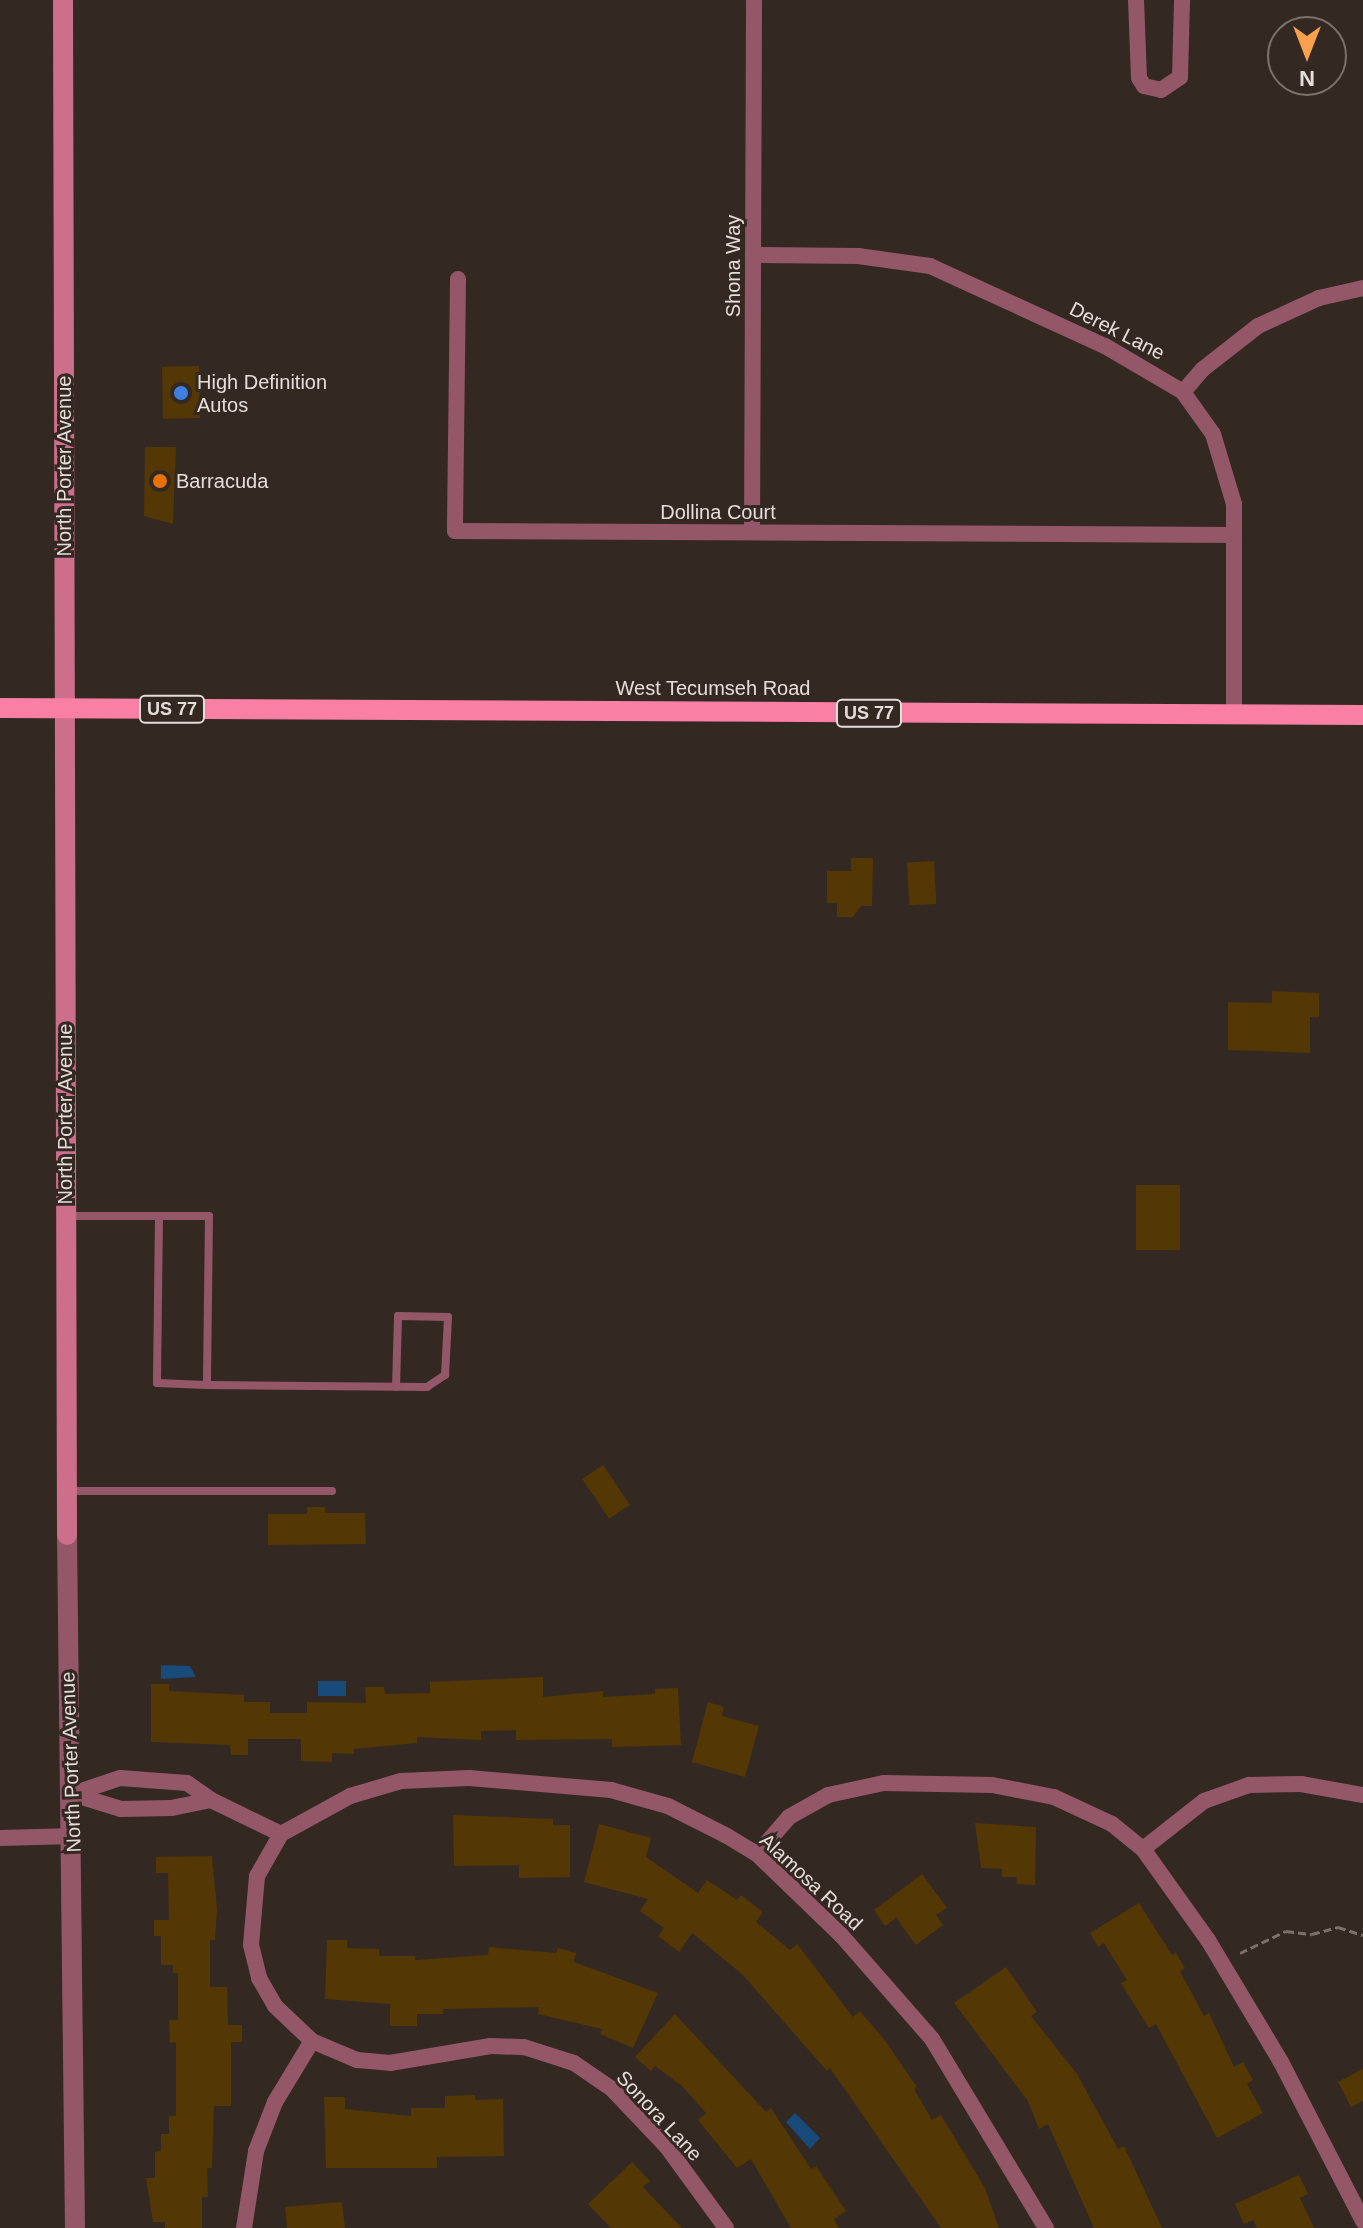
<!DOCTYPE html>
<style>
body{margin:0}
#map{position:relative;width:1363px;height:2228px;overflow:hidden;background:#342822;font-family:Helvetica,sans-serif}
div>[style]{position:absolute}
.water>*{inset:0;background:#184a7a;transform-origin:0 0}
.building>*{inset:0;background:#533705;transform-origin:0 0}
.path>*{height:3px;margin-top:-1.5px;transform-origin:0;background:repeating-linear-gradient(90deg,#7b706b 0 8px,transparent 0 12px)}
.service>*{height:8px;margin:-4px;padding:0 4px;transform-origin:4px;border-radius:4px;background:#935768}
.minor>*{height:16px;margin:-8px;padding:0 8px;transform-origin:8px;border-radius:8px;background:#935768}
.tertiary>*{height:20px;margin:-10px;padding:0 10px;transform-origin:10px;border-radius:10px;background:#935768}
.secondary>*{height:20px;margin:-10px;padding:0 10px;transform-origin:10px;border-radius:10px;background:#cd6e8b}
.primary>*{height:20px;margin:-10px;padding:0 10px;transform-origin:10px;border-radius:10px;background:#f97fa5}
.dots>*{width:22px;height:22px;translate:-50% -50%;box-sizing:border-box;border:4px solid #342822;border-radius:50%}
span{translate:-50% -50%;white-space:nowrap;text-align:center;line-height:1.15;-webkit-text-stroke:6px #342822;paint-order:stroke}
.shield-label span{padding:2px 6px;background:#342822;border:2px solid;border-radius:6px;-webkit-text-stroke-width:0}
.shield-label{font-size:18px;color:#e5ddd9;font-weight:700}
.street-label{font-size:20px;color:#e5ddd9}
.poi-label{font-size:20px;color:#e5ddd9}
.left{translate:0 -50%;text-align:left}
.north{position:absolute;left:1267px;top:16px;width:80px;height:80px;box-sizing:border-box;background:#342822;border:2px solid #7b706b;border-radius:50%;rotate:180deg;font-size:22px;font-weight:700;line-height:32px;text-align:center;color:#e5ddd9}
.north::after{content:'';display:block;margin:auto;width:28px;height:36px;background:#f9a04d;clip-path:polygon(50% 0,100% 100%,50% 72%,0 100%)}
</style>
<div id="map">
<div class="water">
<i style="clip-path:polygon(161px 1665px,190px 1666px,196px 1677px,161px 1679px)"></i>
<i style="left:318px;top:1681px;width:28px;height:15px"></i>
<i style="clip-path:polygon(795px 2113px,820px 2138px,810px 2149px,786px 2122px)"></i>
</div>
<div class="building">
<i style="left:199px;top:366px;width:52px;height:37px;rotate:89deg"></i>
<i style="clip-path:polygon(145px 447px,176px 447px,173px 524px,144px 516px)"></i>
<i style="clip-path:polygon(851px 858px,873px 858px,872px 906px,861px 906px,853px 917px,837px 917px,837px 903px,827px 903px,827px 871px,851px 871px)"></i>
<i style="left:934px;top:861px;width:43px;height:27px;rotate:87deg"></i>
<i style="clip-path:polygon(1272px 991px,1319px 993px,1319px 1017px,1310px 1017px,1310px 1053px,1228px 1050px,1228px 1002px,1272px 1003px)"></i>
<i style="left:1136px;top:1185px;width:44px;height:65px"></i>
<i style="left:603px;top:1465px;width:48px;height:25px;rotate:56deg"></i>
<i style="clip-path:polygon(307px 1507px,325px 1507px,325px 1513px,365px 1513px,366px 1544px,268px 1545px,268px 1514px,307px 1514px)"></i>
<i style="clip-path:polygon(543px 1677px,543px 1697px,603px 1691px,603px 1697px,655px 1694px,655px 1689px,678px 1688px,681px 1745px,612px 1747px,612px 1739px,516px 1740px,516px 1730px,481px 1731px,481px 1740px,417px 1737px,417px 1743px,354px 1749px,354px 1754px,332px 1753px,332px 1762px,301px 1761px,301px 1739px,248px 1739px,248px 1755px,231px 1755px,230px 1745px,151px 1742px,151px 1684px,169px 1684px,169px 1691px,244px 1695px,244px 1702px,270px 1702px,270px 1713px,307px 1713px,307px 1702px,366px 1703px,365px 1687px,384px 1687px,385px 1694px,430px 1693px,430px 1682px)"></i>
<i style="clip-path:polygon(708px 1702px,724px 1707px,722px 1716px,759px 1726px,745px 1777px,692px 1762px)"></i>
<i style="clip-path:polygon(453px 1815px,553px 1819px,553px 1825px,570px 1825px,570px 1877px,519px 1878px,519px 1865px,454px 1866px)"></i>
<i style="clip-path:polygon(975px 1823px,1036px 1827px,1035px 1885px,1016px 1884px,1017px 1877px,1002px 1877px,1002px 1869px,981px 1868px)"></i>
<i style="clip-path:polygon(599px 1824px,651px 1838px,646px 1857px,698px 1893px,707px 1880px,737px 1900px,741px 1895px,763px 1912px,756px 1922px,790px 1950px,797px 1944px,853px 2017px,860px 2011px,883px 2038px,917px 2087px,914px 2089px,932px 2120px,941px 2115px,985px 2188px,999px 2228px,941px 2228px,830px 2068px,827px 2071px,742px 1974px,692px 1933px,679px 1952px,658px 1936px,664px 1928px,640px 1911px,648px 1899px,584px 1882px)"></i>
<i style="clip-path:polygon(212px 1856px,217px 1909px,215px 1940px,210px 1940px,210px 1987px,227px 1987px,228px 2025px,242px 2025px,242px 2042px,231px 2042px,231px 2106px,214px 2106px,212px 2168px,207px 2168px,208px 2197px,202px 2197px,202px 2228px,165px 2228px,165px 2222px,153px 2222px,146px 2178px,155px 2178px,155px 2152px,161px 2151px,161px 2134px,169px 2134px,169px 2116px,176px 2116px,176px 2042px,170px 2043px,169px 2020px,178px 2020px,178px 1973px,173px 1973px,173px 1965px,161px 1965px,161px 1936px,154px 1936px,154px 1920px,169px 1920px,168px 1873px,156px 1873px,156px 1857px)"></i>
<i style="clip-path:polygon(922px 1874px,947px 1908px,936px 1915px,943px 1925px,916px 1945px,896px 1918px,885px 1926px,874px 1910px)"></i>
<i style="clip-path:polygon(1139px 1903px,1172px 1955px,1176px 1953px,1185px 1968px,1180px 1971px,1204px 2016px,1209px 2013px,1234px 2067px,1243px 2062px,1253px 2080px,1247px 2084px,1263px 2113px,1217px 2138px,1156px 2024px,1149px 2028px,1121px 1983px,1127px 1980px,1104px 1943px,1098px 1947px,1090px 1933px)"></i>
<i style="clip-path:polygon(327px 1940px,347px 1940px,347px 1948px,379px 1949px,379px 1956px,415px 1956px,415px 1960px,488px 1955px,489px 1947px,556px 1953px,558px 1948px,576px 1953px,574px 1962px,658px 1993px,633px 2048px,600px 2034px,602px 2029px,538px 2014px,539px 2007px,443px 2009px,443px 2014px,417px 2014px,417px 2026px,390px 2026px,390px 2004px,325px 1999px)"></i>
<i style="clip-path:polygon(1006px 1967px,1037px 2012px,1031px 2016px,1077px 2074px,1118px 2149px,1124px 2146px,1162px 2228px,1094px 2228px,1048px 2124px,1039px 2129px,1028px 2101px,954px 2003px)"></i>
<i style="clip-path:polygon(675px 2014px,766px 2112px,771px 2108px,811px 2169px,816px 2166px,846px 2211px,834px 2219px,839px 2228px,791px 2228px,751px 2159px,737px 2168px,698px 2120px,706px 2113px,682px 2086px,655px 2066px,651px 2071px,635px 2057px)"></i>
<i style="clip-path:polygon(1363px 2069px,1363px 2101px,1351px 2107px,1338px 2082px)"></i>
<i style="clip-path:polygon(475px 2095px,475px 2100px,503px 2099px,504px 2156px,437px 2157px,437px 2168px,326px 2168px,324px 2097px,345px 2097px,345px 2109px,411px 2116px,411px 2108px,445px 2108px,445px 2096px)"></i>
<i style="clip-path:polygon(632px 2162px,650px 2181px,643px 2187px,682px 2228px,611px 2228px,588px 2204px)"></i>
<i style="clip-path:polygon(1299px 2175px,1308px 2194px,1300px 2198px,1314px 2228px,1257px 2228px,1253px 2220px,1244px 2224px,1235px 2204px)"></i>
<i style="clip-path:polygon(342px 2202px,345px 2228px,287px 2228px,285px 2207px)"></i>
</div>
<div class="path">
<i style="left:1240px;top:1953px;width:51px;rotate:-25.6deg"></i>
<i style="left:1286px;top:1931px;width:26px;rotate:7deg"></i>
<i style="left:1312px;top:1934px;width:27px;rotate:-15deg"></i>
<i style="left:1338px;top:1927px;width:26px;rotate:18deg"></i>
</div>
<div class="service">
<i style="left:66px;top:1216px;width:143px"></i>
<i style="left:209px;top:1216px;width:169px;rotate:90.7deg"></i>
<i style="left:207px;top:1385px;width:220px;rotate:0.5deg"></i>
<i style="left:427px;top:1387px;width:22px;rotate:-34deg"></i>
<i style="left:445px;top:1375px;width:58px;rotate:-87deg"></i>
<i style="left:448px;top:1317px;width:50px;rotate:-178.9deg"></i>
<i style="left:398px;top:1316px;width:71px;rotate:91.6deg"></i>
<i style="left:159px;top:1216px;width:167px;rotate:90.7deg"></i>
<i style="left:157px;top:1383px;width:50px;rotate:2.3deg"></i>
<i style="left:68px;top:1491px;width:264px"></i>
</div>
<div class="minor">
<i style="left:1136px;top:0;width:78px;rotate:87.8deg"></i>
<i style="left:1139px;top:78px;width:9px;rotate:58deg"></i>
<i style="left:1144px;top:86px;width:17px;rotate:13deg"></i>
<i style="left:1161px;top:90px;width:23px;rotate:-34deg"></i>
<i style="left:1180px;top:77px;width:77px;rotate:-88.5deg"></i>
<i style="left:753px;top:255px;width:105px;rotate:0.5deg"></i>
<i style="left:858px;top:256px;width:73px;rotate:7.9deg"></i>
<i style="left:930px;top:266px;width:192px;rotate:24.6deg"></i>
<i style="left:1105px;top:346px;width:91px;rotate:30.5deg"></i>
<i style="left:1183px;top:392px;width:52px;rotate:54.5deg"></i>
<i style="left:1213px;top:434px;width:73px;rotate:73.3deg"></i>
<i style="left:1234px;top:504px;width:210px;rotate:90deg"></i>
<i style="left:458px;top:279px;width:252px;rotate:90.7deg"></i>
<i style="left:455px;top:531px;width:779px;rotate:0.29deg"></i>
<i style="left:1183px;top:392px;width:30px;rotate:-49deg"></i>
<i style="left:1203px;top:369px;width:70px;rotate:-38deg"></i>
<i style="left:1258px;top:326px;width:67px;rotate:-24.7deg"></i>
<i style="left:1319px;top:298px;width:45px;rotate:-12.8deg"></i>
<i style="left:752px;top:532px;width:532px;rotate:-89.78deg"></i>
<i style="left:120px;top:1778px;width:67px;rotate:4.3deg"></i>
<i style="left:187px;top:1783px;width:29px;rotate:35deg"></i>
<i style="left:211px;top:1800px;width:41px;rotate:168.7deg"></i>
<i style="left:171px;top:1808px;width:50px;rotate:178.9deg"></i>
<i style="left:121px;top:1809px;width:51px;rotate:-163deg"></i>
<i style="left:72px;top:1794px;width:51px;rotate:-18.4deg"></i>
<i style="left:211px;top:1800px;width:78px;rotate:25.9deg"></i>
<i style="left:281px;top:1834px;width:48px;rotate:119.7deg"></i>
<i style="left:257px;top:1876px;width:69px;rotate:95deg"></i>
<i style="left:251px;top:1945px;width:34px;rotate:76deg"></i>
<i style="left:259px;top:1978px;width:32px;rotate:60deg"></i>
<i style="left:275px;top:2006px;width:51px;rotate:43.4deg"></i>
<i style="left:312px;top:2041px;width:49px;rotate:22.9deg"></i>
<i style="left:357px;top:2060px;width:33px;rotate:5deg"></i>
<i style="left:390px;top:2063px;width:102px;rotate:-9.6deg"></i>
<i style="left:491px;top:2046px;width:33px;rotate:2deg"></i>
<i style="left:524px;top:2047px;width:52px;rotate:17.7deg"></i>
<i style="left:574px;top:2063px;width:46px;rotate:34.4deg"></i>
<i style="left:612px;top:2089px;width:80px;rotate:46.5deg"></i>
<i style="left:667px;top:2147px;width:100px;rotate:53.9deg"></i>
<i style="left:281px;top:1834px;width:79px;rotate:-28.8deg"></i>
<i style="left:350px;top:1796px;width:53px;rotate:-16.4deg"></i>
<i style="left:401px;top:1781px;width:68px;rotate:-2.5deg"></i>
<i style="left:469px;top:1778px;width:143px;rotate:4.8deg"></i>
<i style="left:611px;top:1790px;width:59px;rotate:15.7deg"></i>
<i style="left:668px;top:1806px;width:66px;rotate:27deg"></i>
<i style="left:727px;top:1836px;width:35px;rotate:31deg"></i>
<i style="left:757px;top:1854px;width:117px;rotate:44deg"></i>
<i style="left:841px;top:1935px;width:138px;rotate:48.8deg"></i>
<i style="left:932px;top:2039px;width:221px;rotate:58.9deg"></i>
<i style="left:0;top:1838px;width:74px;rotate:-1.5deg"></i>
<i style="left:1143px;top:1849px;width:78px;rotate:-38.2deg"></i>
<i style="left:1204px;top:1801px;width:48px;rotate:-19.6deg"></i>
<i style="left:1249px;top:1785px;width:52px;rotate:-1.1deg"></i>
<i style="left:1301px;top:1784px;width:63px;rotate:10.1deg"></i>
<i style="left:757px;top:1854px;width:49px;rotate:-49.1deg"></i>
<i style="left:789px;top:1817px;width:45px;rotate:-29.4deg"></i>
<i style="left:828px;top:1795px;width:57px;rotate:-12.1deg"></i>
<i style="left:884px;top:1783px;width:108px;rotate:1.1deg"></i>
<i style="left:992px;top:1785px;width:63px;rotate:11deg"></i>
<i style="left:1054px;top:1797px;width:64px;rotate:25deg"></i>
<i style="left:1112px;top:1824px;width:40px;rotate:39deg"></i>
<i style="left:1143px;top:1849px;width:112px;rotate:54.5deg"></i>
<i style="left:1208px;top:1940px;width:142px;rotate:59.1deg"></i>
<i style="left:1281px;top:2062px;width:179px;rotate:62.7deg"></i>
<i style="left:244px;top:2228px;width:78px;rotate:-81.1deg"></i>
<i style="left:256px;top:2151px;width:53px;rotate:-68.8deg"></i>
<i style="left:275px;top:2102px;width:71px;rotate:-58.8deg"></i>
</div>
<div class="tertiary">
<i style="left:67px;top:1535px;width:693px;rotate:89.34deg"></i>
</div>
<div class="secondary">
<i style="left:63px;top:0;width:1535px;rotate:89.85deg"></i>
</div>
<div class="primary">
<i style="left:0;top:708px;width:1363px;rotate:0.29deg"></i>
</div>
<div class="dots">
<i style="left:181px;top:393px;background:#3f7fe0"></i>
<i style="left:160px;top:481px;background:#e8710a"></i>
</div>
<div class="shield-label">
<span style="left:172px;top:709px">US 77</span>
<span style="left:869px;top:713px">US 77</span>
</div>
<div class="street-label">
<span style="left:733px;top:266px;rotate:-90deg">Shona Way</span>
<span style="left:1117px;top:331px;rotate:27deg">Derek Lane</span>
<span style="left:64px;top:466px;rotate:-90deg">North Porter Avenue</span>
<span style="left:718px;top:512px">Dollina Court</span>
<span style="left:713px;top:688px">West Tecumseh Road</span>
<span style="left:65px;top:1114px;rotate:-90deg">North Porter Avenue</span>
<span style="left:71px;top:1762px;rotate:-92deg">North Porter Avenue</span>
<span style="left:811px;top:1882px;rotate:43deg">Alamosa Road</span>
<span style="left:659px;top:2116px;rotate:47deg">Sonora Lane</span>
</div>
<div class="poi-label">
<span class="left" style="left:197px;top:394px">High Definition<br>Autos</span>
<span class="left" style="left:176px;top:481px">Barracuda</span>
</div>
<div class="north">N</div>
</div>
